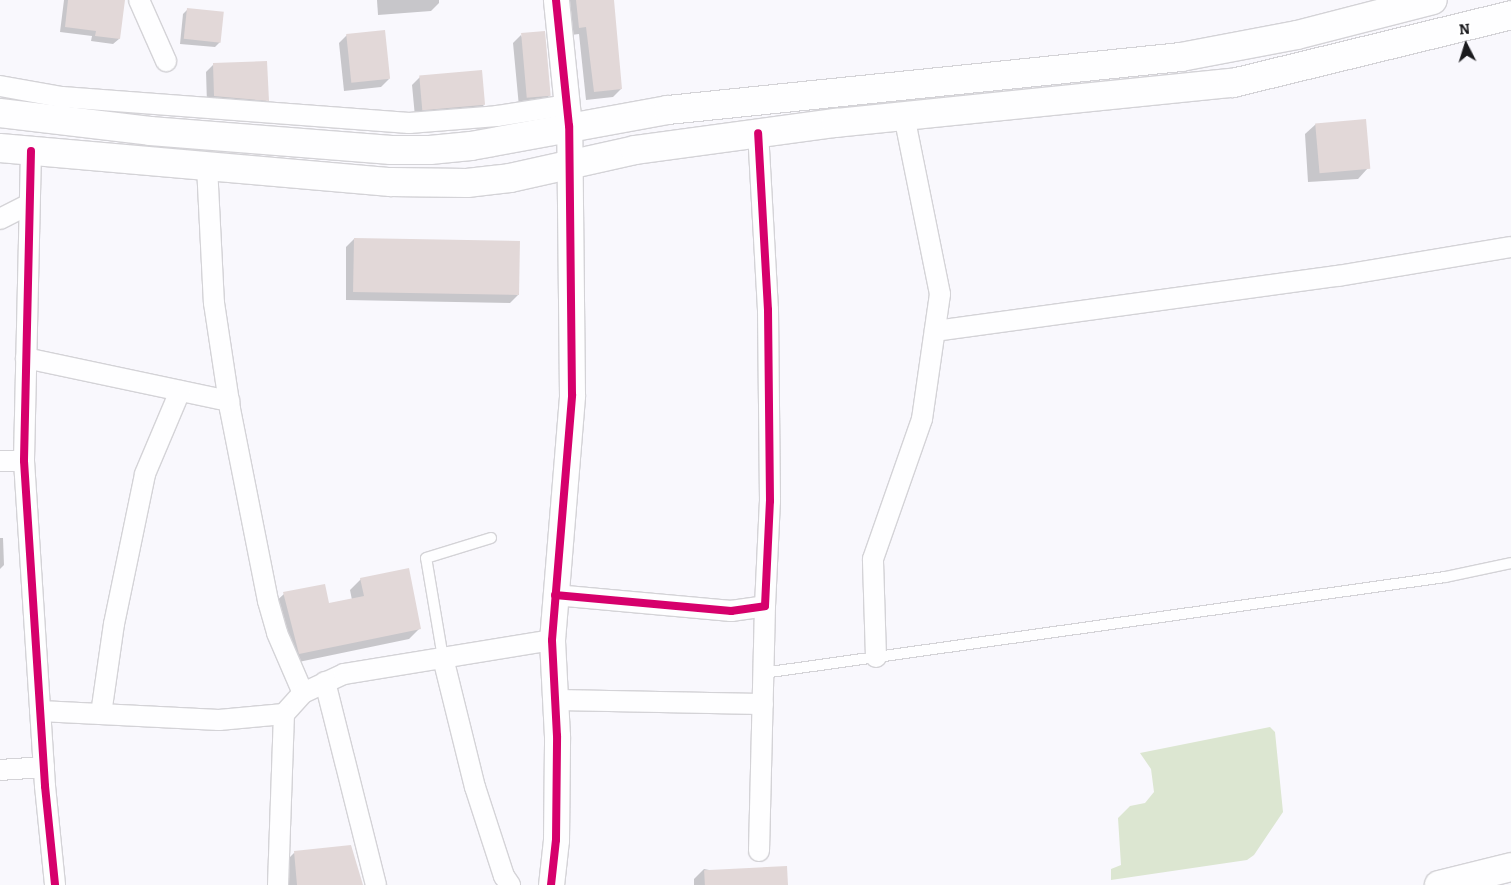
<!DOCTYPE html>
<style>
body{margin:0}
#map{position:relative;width:1511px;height:885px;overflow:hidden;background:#f9f8fd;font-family:Bitter,serif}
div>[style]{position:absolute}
.green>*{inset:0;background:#dce6d1}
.shadow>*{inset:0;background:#0003}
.building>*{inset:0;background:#e2d8d8;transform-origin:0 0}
.roads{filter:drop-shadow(1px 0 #d4d3d7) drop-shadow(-1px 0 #d4d3d7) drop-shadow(0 1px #d4d3d7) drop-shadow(0 -1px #d4d3d7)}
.service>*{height:10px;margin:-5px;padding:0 5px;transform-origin:5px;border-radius:5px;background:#fefeff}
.minor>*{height:20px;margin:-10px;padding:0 10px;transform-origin:10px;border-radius:10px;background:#fefeff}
.tertiary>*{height:25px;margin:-12.5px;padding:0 12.5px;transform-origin:12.5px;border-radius:12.5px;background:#fefeff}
.secondary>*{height:28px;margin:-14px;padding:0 14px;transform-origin:14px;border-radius:14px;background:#fefeff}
.primary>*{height:28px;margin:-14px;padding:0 14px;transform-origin:14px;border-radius:14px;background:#fefeff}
.cycleway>*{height:8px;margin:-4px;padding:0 4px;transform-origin:4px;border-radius:4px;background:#d6006c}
span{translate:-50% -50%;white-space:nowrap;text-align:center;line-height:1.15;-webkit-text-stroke:4.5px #fff;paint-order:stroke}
.north{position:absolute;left:1441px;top:20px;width:50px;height:50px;-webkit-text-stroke:4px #fff;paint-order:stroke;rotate:355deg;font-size:14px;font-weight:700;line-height:20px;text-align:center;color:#1b1b1e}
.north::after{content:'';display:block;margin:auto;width:18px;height:22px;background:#1b1b1e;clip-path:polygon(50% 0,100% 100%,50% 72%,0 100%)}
</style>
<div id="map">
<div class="green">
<i style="clip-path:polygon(1270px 727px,1275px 732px,1283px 812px,1254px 855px,1247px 860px,1111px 880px,1111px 869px,1121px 865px,1118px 818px,1130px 806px,1145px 803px,1154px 792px,1151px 769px,1140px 753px)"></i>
</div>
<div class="shadow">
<i style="clip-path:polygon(64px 0,123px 0,119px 39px,113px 44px,91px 41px,92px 36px,60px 32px)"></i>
<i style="clip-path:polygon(377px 0,439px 0,439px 3px,431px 11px,378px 15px)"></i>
<i style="clip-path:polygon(568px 0,613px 0,621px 89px,613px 97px,586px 100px,579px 34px,571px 35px)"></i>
<i style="clip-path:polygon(188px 9px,220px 42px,215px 47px,180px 44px,183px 14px)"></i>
<i style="clip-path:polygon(347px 35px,389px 79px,381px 87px,344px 91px,339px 43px)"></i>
<i style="clip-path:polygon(521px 35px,550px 95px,542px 103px,519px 107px,513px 43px)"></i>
<i style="clip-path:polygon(214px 64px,267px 100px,259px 108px,207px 104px,206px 72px)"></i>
<i style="clip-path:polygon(420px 77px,484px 105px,476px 112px,415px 117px,412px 85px)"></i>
<i style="clip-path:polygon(1316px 124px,1368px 168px,1358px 179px,1308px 182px,1305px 134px)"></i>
<i style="clip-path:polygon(354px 239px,518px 295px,510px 303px,346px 300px,346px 247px)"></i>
<i style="clip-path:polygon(0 538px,3px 538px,4px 565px,0 569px)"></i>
<i style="clip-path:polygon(361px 579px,420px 628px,409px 639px,289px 664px,273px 604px,284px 594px,328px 605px,352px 600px,350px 590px)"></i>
<i style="clip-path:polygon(294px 853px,362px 885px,286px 885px,284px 863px)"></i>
<i style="clip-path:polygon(704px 869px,786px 885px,694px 885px,694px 879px)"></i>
</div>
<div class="building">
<i style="clip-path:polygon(68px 0,125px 0,120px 39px,95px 36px,96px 31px,65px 27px)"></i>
<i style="clip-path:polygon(576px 0,614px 0,622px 89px,594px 92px,586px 27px,579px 28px)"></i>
<i style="left:187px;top:8px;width:37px;height:31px;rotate:6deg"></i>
<i style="left:385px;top:30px;width:49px;height:39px;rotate:84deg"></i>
<i style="left:545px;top:31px;width:65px;height:24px;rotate:85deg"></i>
<i style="clip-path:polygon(267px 61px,269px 101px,214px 96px,213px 63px)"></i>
<i style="left:482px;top:70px;width:35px;height:63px;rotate:85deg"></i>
<i style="left:1366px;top:119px;width:50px;height:51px;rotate:85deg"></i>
<i style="left:354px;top:238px;width:166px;height:54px;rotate:1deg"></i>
<i style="clip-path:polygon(409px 568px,421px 629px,299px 654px,283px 592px,325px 584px,329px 603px,364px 596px,360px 578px)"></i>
<i style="clip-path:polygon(351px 845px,363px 885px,297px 885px,294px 851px)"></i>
<i style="left:787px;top:866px;width:19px;height:83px;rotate:87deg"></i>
</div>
<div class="roads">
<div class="service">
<i style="left:443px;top:658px;width:101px;rotate:-99.6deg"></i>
<i style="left:426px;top:558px;width:68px;rotate:-17.1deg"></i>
<i style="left:763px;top:673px;width:689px;rotate:-8.01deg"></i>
<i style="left:1445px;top:577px;width:67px;rotate:-12deg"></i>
</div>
<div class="minor">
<i style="left:139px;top:0;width:67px;rotate:66.1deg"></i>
<i style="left:0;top:86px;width:63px;rotate:10.1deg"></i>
<i style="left:62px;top:97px;width:348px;rotate:4.3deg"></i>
<i style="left:409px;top:123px;width:88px;rotate:-4.5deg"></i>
<i style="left:497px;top:116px;width:72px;rotate:-8.8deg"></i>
<i style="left:31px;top:151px;width:310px;rotate:91.3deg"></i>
<i style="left:24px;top:461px;width:326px;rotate:86.3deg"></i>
<i style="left:45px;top:786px;width:100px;rotate:84.2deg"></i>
<i style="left:207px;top:166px;width:137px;rotate:87.1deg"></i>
<i style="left:214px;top:303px;width:107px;rotate:81.4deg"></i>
<i style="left:230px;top:409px;width:196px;rotate:78.8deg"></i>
<i style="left:268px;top:601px;width:33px;rotate:74deg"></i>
<i style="left:277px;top:633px;width:65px;rotate:66.6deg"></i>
<i style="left:0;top:219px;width:31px;rotate:-27deg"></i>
<i style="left:935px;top:331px;width:407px;rotate:-7.8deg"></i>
<i style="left:1338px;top:276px;width:175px;rotate:-9.5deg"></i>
<i style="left:26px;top:358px;width:208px;rotate:12deg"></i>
<i style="left:0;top:461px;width:24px"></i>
<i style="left:555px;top:595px;width:177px;rotate:5.2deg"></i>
<i style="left:731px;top:611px;width:34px;rotate:-8deg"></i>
<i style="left:765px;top:606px;width:105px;rotate:-87.3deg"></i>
<i style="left:770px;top:501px;width:191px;rotate:-90.6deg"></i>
<i style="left:768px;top:310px;width:177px;rotate:-93.2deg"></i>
<i style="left:876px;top:657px;width:98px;rotate:-91.8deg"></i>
<i style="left:873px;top:559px;width:148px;rotate:-70.7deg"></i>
<i style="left:922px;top:419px;width:126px;rotate:-81.8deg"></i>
<i style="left:940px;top:294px;width:183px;rotate:-101.4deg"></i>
<i style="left:443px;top:658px;width:133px;rotate:76.1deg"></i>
<i style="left:475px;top:787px;width:94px;rotate:72deg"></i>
<i style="left:504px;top:876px;width:11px;rotate:56deg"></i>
<i style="left:325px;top:682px;width:209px;rotate:75.9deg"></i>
<i style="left:556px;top:700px;width:207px;rotate:1.1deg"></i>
<i style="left:40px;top:711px;width:179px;rotate:2.9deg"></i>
<i style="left:219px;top:720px;width:65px;rotate:-5.3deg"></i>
<i style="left:284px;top:714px;width:28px;rotate:-48deg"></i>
<i style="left:303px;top:693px;width:45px;rotate:-24.9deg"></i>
<i style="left:344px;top:674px;width:211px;rotate:-9.3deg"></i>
<i style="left:101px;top:714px;width:91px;rotate:-81.8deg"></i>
<i style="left:114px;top:624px;width:153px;rotate:-78.3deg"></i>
<i style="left:145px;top:474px;width:90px;rotate:-67.1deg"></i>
<i style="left:0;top:770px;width:44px;rotate:-3.9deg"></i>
<i style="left:759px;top:851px;width:245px;rotate:-88.6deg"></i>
<i style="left:278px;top:885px;width:171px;rotate:-88deg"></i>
</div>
<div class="tertiary">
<i style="left:551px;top:885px;width:45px;rotate:-83.7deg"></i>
<i style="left:556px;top:840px;width:104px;rotate:-89.4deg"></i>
<i style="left:557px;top:736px;width:96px;rotate:-93deg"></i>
<i style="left:552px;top:640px;width:246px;rotate:-85.3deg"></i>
<i style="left:572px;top:395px;width:269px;rotate:-90.6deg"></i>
<i style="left:569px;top:126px;width:127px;rotate:-95.9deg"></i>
</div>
<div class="secondary">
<i style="left:0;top:113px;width:151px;rotate:6.8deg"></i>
<i style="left:150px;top:131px;width:242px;rotate:4.5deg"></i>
<i style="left:391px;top:150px;width:39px"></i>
<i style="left:430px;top:150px;width:41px;rotate:-5.6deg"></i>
<i style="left:471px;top:146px;width:200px;rotate:-10.4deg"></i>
<i style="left:668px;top:110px;width:516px;rotate:-5.9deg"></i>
<i style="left:1181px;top:57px;width:118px;rotate:-10.7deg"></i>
<i style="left:1297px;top:35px;width:140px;rotate:-14.4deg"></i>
<i style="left:0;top:148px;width:392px;rotate:5deg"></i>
<i style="left:391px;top:182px;width:76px;rotate:0.8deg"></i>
<i style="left:467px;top:183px;width:43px;rotate:-6.6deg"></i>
<i style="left:510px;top:178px;width:128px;rotate:-12.6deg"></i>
<i style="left:635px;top:150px;width:203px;rotate:-7.7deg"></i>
<i style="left:836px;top:123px;width:399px;rotate:-5.8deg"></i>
<i style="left:1233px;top:83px;width:286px;rotate:-13.7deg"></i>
</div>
<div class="primary">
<i style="left:1439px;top:885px;width:74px;rotate:-14deg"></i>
</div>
</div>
<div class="cycleway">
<i style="left:31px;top:151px;width:310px;rotate:91.3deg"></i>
<i style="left:24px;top:461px;width:326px;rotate:86.3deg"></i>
<i style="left:45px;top:786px;width:100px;rotate:84.2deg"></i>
<i style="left:555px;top:595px;width:177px;rotate:5.2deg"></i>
<i style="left:731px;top:611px;width:34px;rotate:-8deg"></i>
<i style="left:765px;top:606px;width:105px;rotate:-87.3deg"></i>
<i style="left:770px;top:501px;width:191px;rotate:-90.6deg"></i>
<i style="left:768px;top:310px;width:177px;rotate:-93.2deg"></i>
<i style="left:551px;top:885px;width:45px;rotate:-83.7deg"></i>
<i style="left:556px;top:840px;width:104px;rotate:-89.4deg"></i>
<i style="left:557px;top:736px;width:96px;rotate:-93deg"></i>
<i style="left:552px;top:640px;width:246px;rotate:-85.3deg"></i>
<i style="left:572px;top:395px;width:269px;rotate:-90.6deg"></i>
<i style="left:569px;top:126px;width:127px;rotate:-95.9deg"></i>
</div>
<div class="north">N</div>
</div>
